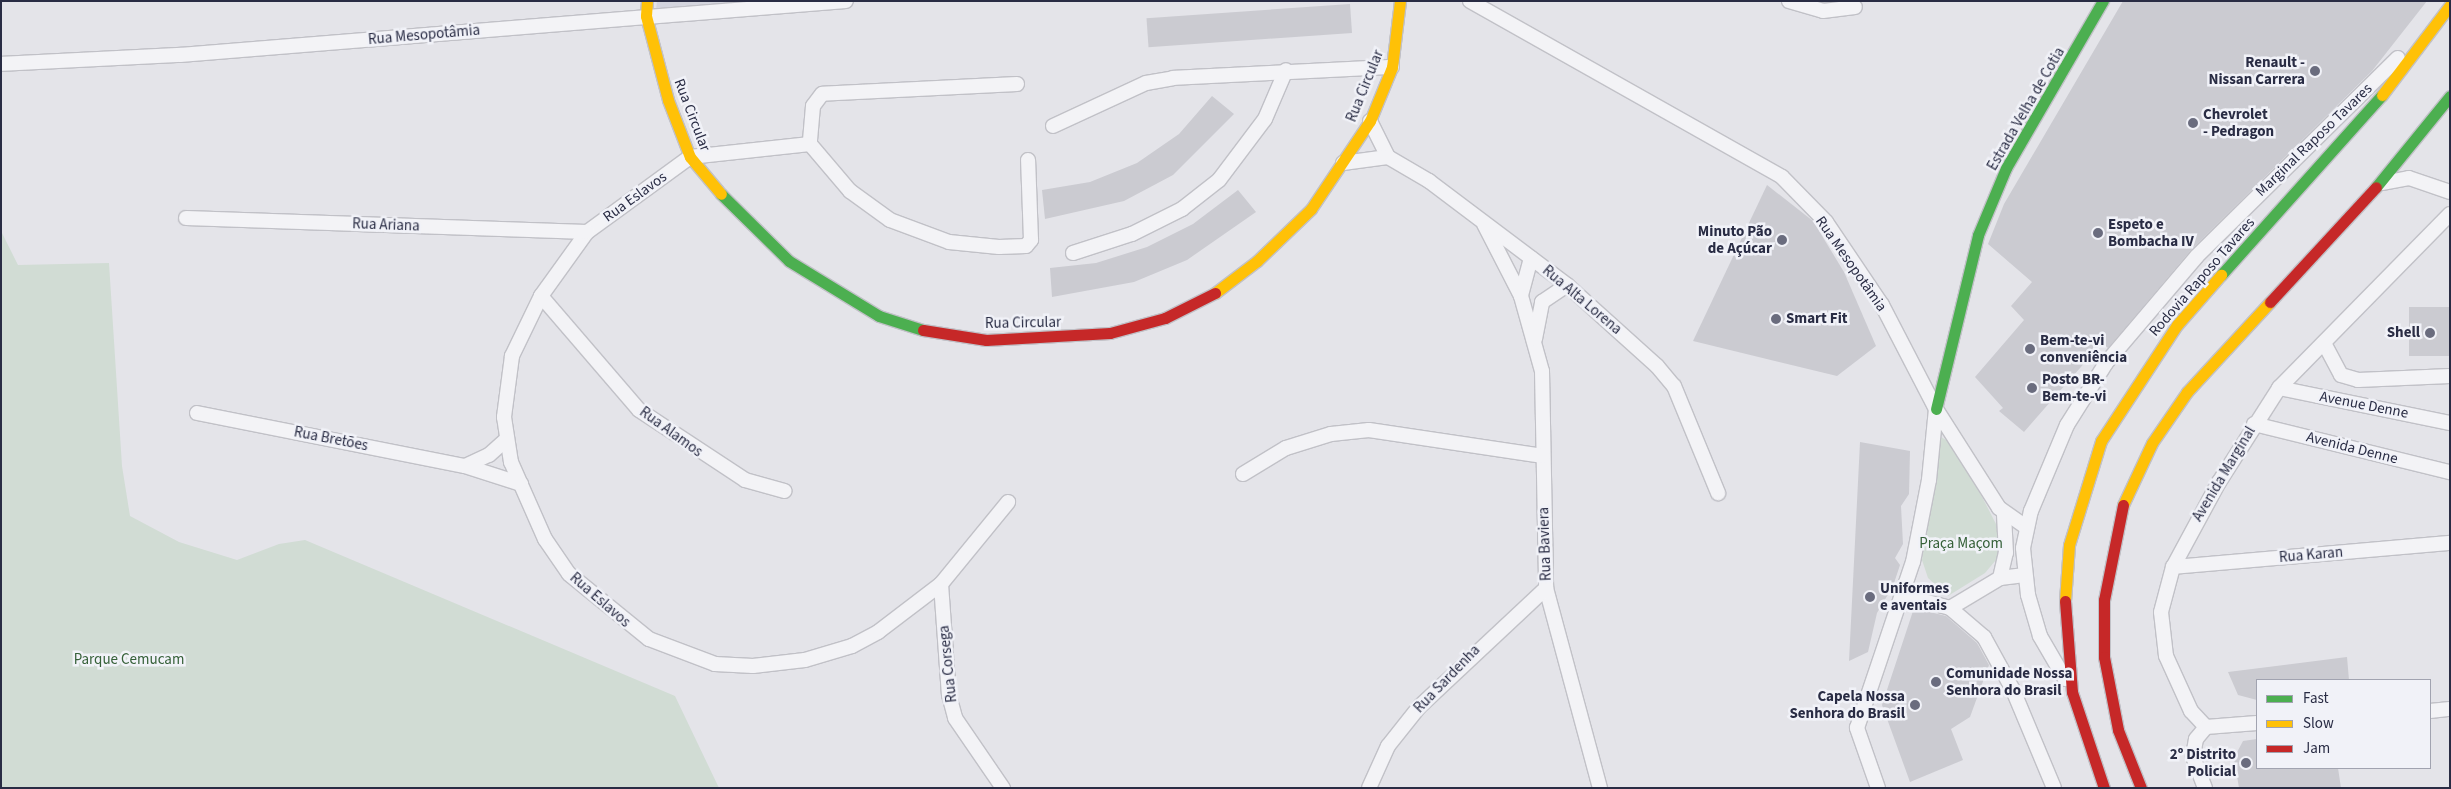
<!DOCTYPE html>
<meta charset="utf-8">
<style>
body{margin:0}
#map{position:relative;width:2451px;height:789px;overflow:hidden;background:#e4e4e9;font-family:"Source Sans 3",sans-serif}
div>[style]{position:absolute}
.built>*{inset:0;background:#d4d5de}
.green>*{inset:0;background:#d1dcd4}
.building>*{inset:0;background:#cbcbd1;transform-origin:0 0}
.roads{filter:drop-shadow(1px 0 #c1c1c7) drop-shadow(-1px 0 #c1c1c7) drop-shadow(0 1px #c1c1c7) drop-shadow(0 -1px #c1c1c7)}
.street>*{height:14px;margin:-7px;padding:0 7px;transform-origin:7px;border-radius:7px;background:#f3f3f6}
.fast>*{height:11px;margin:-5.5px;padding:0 5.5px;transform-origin:5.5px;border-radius:5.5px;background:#4caf50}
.slow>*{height:11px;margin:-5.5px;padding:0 5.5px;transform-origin:5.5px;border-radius:5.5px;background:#ffc107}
.jam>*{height:11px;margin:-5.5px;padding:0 5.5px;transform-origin:5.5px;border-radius:5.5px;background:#c62828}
.dots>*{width:14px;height:14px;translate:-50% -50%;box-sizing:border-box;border:2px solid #f1f2f8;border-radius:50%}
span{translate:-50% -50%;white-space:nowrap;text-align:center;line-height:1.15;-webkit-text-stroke:5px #f1f2f8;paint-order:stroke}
.street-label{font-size:15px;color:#292c44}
.poi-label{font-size:15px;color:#292c44;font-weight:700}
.right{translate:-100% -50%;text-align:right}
.left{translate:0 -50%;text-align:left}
.park-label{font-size:15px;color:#356038}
.frame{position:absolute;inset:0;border:2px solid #292c44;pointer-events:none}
.legend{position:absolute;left:2256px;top:679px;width:175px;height:90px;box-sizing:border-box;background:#f1f2f8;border:1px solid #a1a3b0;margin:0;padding:6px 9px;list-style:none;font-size:15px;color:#292c44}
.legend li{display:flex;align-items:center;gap:10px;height:25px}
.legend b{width:25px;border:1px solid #a1a3b0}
</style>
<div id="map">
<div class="built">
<i style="clip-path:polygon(657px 1px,747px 1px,656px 10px)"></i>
</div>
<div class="green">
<i style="clip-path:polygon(1px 231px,18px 265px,109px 263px,122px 466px,130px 516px,179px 542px,237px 560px,279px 544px,305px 540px,675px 696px,719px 788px,1px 788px)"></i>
<i style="clip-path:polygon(1936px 434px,1956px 446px,1996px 524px,2001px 554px,1985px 573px,1948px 596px,1928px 578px,1922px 560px)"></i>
</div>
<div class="building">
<i style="clip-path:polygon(2123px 1px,2427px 1px,2372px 71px,2191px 250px,2108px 348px,2102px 343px,2024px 432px,1999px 411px,2003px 408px,1975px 377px,2024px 320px,2011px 306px,2032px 282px,1988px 244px,2004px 204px)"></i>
<i style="left:1350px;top:4px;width:29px;height:204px;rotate:86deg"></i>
<i style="clip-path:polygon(1212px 96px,1234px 114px,1173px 175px,1124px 201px,1045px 219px,1042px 190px,1090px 182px,1137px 163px,1179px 134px)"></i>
<i style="clip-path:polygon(1767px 185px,1813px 221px,1844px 272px,1876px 346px,1837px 376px,1693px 341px)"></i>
<i style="clip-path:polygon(1238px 190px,1256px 212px,1187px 260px,1134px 282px,1052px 297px,1050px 268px,1096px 263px,1147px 247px,1193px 224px)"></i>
<i style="left:2450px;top:307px;width:49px;height:41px;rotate:90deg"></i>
<i style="clip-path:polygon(1860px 442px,1910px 451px,1909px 494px,1901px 506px,1903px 544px,1895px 558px,1900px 565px,1893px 586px,1877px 613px,1868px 652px,1849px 661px)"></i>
<i style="clip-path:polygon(1914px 608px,1946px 616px,1977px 643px,1989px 665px,1970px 717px,1951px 729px,1963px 760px,1910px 782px,1882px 705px)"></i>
<i style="clip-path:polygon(2347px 657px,2349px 680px,2257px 680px,2257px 700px,2238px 695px,2228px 672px)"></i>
<i style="clip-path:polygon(2257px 739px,2257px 768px,2338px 768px,2341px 788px,2239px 788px,2234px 758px,2243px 741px)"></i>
</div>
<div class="roads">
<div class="street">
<i style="left:1470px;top:1px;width:358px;rotate:29.4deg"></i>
<i style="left:1782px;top:177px;width:63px;rotate:45.6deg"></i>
<i style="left:1826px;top:222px;width:100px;rotate:56deg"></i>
<i style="left:1882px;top:305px;width:117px;rotate:62.6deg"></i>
<i style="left:1936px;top:409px;width:117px;rotate:57.5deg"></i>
<i style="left:1999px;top:508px;width:33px;rotate:35deg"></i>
<i style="left:1789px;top:1px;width:35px;rotate:16deg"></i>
<i style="left:1823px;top:11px;width:32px;rotate:-7deg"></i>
<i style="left:1px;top:64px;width:179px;rotate:-2.9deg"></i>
<i style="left:180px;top:55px;width:668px;rotate:-4.64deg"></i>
<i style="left:1017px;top:84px;width:195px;rotate:177.1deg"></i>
<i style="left:822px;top:94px;width:15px;rotate:127deg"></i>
<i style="left:813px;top:106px;width:38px;rotate:95deg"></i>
<i style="left:810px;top:144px;width:62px;rotate:49.6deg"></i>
<i style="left:850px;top:191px;width:49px;rotate:35.9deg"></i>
<i style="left:890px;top:220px;width:63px;rotate:20.4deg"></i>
<i style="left:949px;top:242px;width:50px;rotate:5.7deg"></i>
<i style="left:999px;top:247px;width:27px;rotate:-2deg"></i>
<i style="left:1026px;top:246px;width:8px;rotate:-50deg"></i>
<i style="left:1031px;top:240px;width:80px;rotate:-92.1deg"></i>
<i style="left:1370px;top:121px;width:40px;rotate:63.4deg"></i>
<i style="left:1388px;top:157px;width:48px;rotate:30.3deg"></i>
<i style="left:1429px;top:181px;width:173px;rotate:37deg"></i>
<i style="left:1567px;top:285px;width:121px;rotate:42deg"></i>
<i style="left:1657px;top:366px;width:26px;rotate:50deg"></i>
<i style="left:1674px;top:386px;width:116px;rotate:67.6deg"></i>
<i style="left:1053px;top:126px;width:102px;rotate:-24.8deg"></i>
<i style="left:1146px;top:83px;width:27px;rotate:-10deg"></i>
<i style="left:1173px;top:78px;width:219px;rotate:-2.9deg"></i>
<i style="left:810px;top:144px;width:121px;rotate:173.8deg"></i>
<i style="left:690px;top:157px;width:127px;rotate:143.9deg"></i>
<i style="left:587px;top:232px;width:79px;rotate:125.7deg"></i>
<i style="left:541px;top:296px;width:67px;rotate:115.8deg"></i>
<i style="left:512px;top:356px;width:62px;rotate:97.5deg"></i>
<i style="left:504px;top:417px;width:46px;rotate:81.2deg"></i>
<i style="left:511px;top:462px;width:84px;rotate:66.2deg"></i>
<i style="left:545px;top:539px;width:42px;rotate:55.6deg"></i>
<i style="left:569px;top:574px;width:103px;rotate:39.1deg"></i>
<i style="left:649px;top:639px;width:71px;rotate:20.7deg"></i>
<i style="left:715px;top:664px;width:38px;rotate:3deg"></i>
<i style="left:753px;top:666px;width:52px;rotate:-6.6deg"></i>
<i style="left:805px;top:660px;width:49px;rotate:-16.6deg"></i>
<i style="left:852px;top:646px;width:30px;rotate:-28deg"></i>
<i style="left:878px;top:632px;width:79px;rotate:-37.3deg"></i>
<i style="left:941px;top:584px;width:106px;rotate:-50.7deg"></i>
<i style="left:1343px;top:163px;width:45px;rotate:-7.6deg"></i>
<i style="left:2383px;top:183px;width:26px;rotate:-11deg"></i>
<i style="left:2409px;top:178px;width:43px;rotate:18.9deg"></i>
<i style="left:186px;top:218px;width:401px;rotate:2deg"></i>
<i style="left:1484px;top:224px;width:81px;rotate:62.8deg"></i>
<i style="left:1073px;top:253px;width:62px;rotate:-17.9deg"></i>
<i style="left:1132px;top:234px;width:56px;rotate:-26.6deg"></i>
<i style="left:1182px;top:209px;width:47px;rotate:-38.1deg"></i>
<i style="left:1219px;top:180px;width:76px;rotate:-53deg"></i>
<i style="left:1265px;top:119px;width:53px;rotate:-66.8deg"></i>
<i style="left:1531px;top:258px;width:39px;rotate:105deg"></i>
<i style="left:1521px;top:296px;width:78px;rotate:74.4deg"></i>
<i style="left:1542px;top:371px;width:217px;rotate:88.9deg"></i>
<i style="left:1546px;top:588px;width:207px;rotate:74.9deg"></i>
<i style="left:541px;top:296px;width:150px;rotate:49.3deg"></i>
<i style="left:639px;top:410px;width:127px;rotate:33.4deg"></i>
<i style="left:745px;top:480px;width:41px;rotate:15.4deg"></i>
<i style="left:1535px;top:339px;width:38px;rotate:-79deg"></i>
<i style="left:1542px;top:302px;width:30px;rotate:-34deg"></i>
<i style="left:2324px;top:343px;width:36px;rotate:62deg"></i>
<i style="left:2341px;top:375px;width:18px;rotate:16deg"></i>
<i style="left:2358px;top:380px;width:92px;rotate:-2.5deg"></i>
<i style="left:2279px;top:388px;width:175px;rotate:11.6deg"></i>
<i style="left:197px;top:413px;width:273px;rotate:11.2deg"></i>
<i style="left:465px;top:466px;width:59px;rotate:17.8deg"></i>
<i style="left:2254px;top:424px;width:202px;rotate:13.8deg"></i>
<i style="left:465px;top:466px;width:26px;rotate:-25deg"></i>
<i style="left:489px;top:455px;width:24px;rotate:-42deg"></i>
<i style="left:1243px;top:474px;width:50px;rotate:-31.2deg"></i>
<i style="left:1286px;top:448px;width:47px;rotate:-17.3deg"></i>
<i style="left:1331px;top:434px;width:38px;rotate:-6deg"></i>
<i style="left:1369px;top:430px;width:176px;rotate:8.5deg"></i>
<i style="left:2173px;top:567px;width:278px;rotate:-5deg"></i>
<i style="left:2000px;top:578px;width:26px;rotate:-77deg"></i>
<i style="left:2006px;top:553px;width:38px;rotate:-93deg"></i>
<i style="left:941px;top:584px;width:111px;rotate:85.9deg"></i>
<i style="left:949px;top:695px;width:24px;rotate:75deg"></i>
<i style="left:955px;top:718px;width:85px;rotate:55.6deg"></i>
<i style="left:1904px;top:596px;width:48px;rotate:14.6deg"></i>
<i style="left:1950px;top:608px;width:45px;rotate:40.5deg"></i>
<i style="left:1984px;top:637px;width:60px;rotate:61.3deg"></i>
<i style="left:2013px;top:690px;width:106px;rotate:67.3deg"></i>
<i style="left:1950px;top:608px;width:58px;rotate:-31deg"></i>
<i style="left:2000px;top:578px;width:25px;rotate:-7deg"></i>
<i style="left:2065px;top:679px;width:50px;rotate:-120.2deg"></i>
<i style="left:2040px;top:636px;width:43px;rotate:-106.3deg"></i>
<i style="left:2028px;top:595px;width:47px;rotate:-96.1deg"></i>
<i style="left:2023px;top:548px;width:38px;rotate:-78deg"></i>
<i style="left:2031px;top:511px;width:93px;rotate:-67.3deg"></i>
<i style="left:2067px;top:425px;width:73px;rotate:-57.8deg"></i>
<i style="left:2106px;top:363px;width:140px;rotate:-49.6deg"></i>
<i style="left:2197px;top:256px;width:282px;rotate:-44.6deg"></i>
<i style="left:2430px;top:711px;width:20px;rotate:-6deg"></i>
<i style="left:2206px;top:727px;width:22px;rotate:-133deg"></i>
<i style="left:2191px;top:711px;width:60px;rotate:-114.4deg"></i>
<i style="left:2166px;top:656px;width:44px;rotate:-96.5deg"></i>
<i style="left:2161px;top:612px;width:47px;rotate:-75.1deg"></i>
<i style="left:2173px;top:567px;width:97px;rotate:-61.6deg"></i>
<i style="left:2219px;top:482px;width:112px;rotate:-57.4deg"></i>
<i style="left:2279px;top:388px;width:244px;rotate:-45.5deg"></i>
<i style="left:2206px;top:727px;width:51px;rotate:-4.5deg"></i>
<i style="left:1369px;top:788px;width:46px;rotate:-65.7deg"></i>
<i style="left:1388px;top:746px;width:50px;rotate:-51.5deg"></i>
<i style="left:1419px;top:707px;width:174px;rotate:-43.1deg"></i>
<i style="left:1878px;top:788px;width:64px;rotate:-109.3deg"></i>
<i style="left:1857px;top:728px;width:175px;rotate:-71.4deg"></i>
<i style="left:1913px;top:562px;width:84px;rotate:-79deg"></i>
<i style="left:1929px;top:480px;width:71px;rotate:-84.4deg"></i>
<i style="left:2205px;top:788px;width:34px;rotate:-111deg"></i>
<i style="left:2193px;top:756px;width:17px;rotate:-80deg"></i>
<i style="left:2196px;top:739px;width:16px;rotate:-50deg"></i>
</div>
<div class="fast">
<i style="left:2376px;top:187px;width:117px;rotate:-50.9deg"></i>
<i style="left:721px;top:194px;width:95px;rotate:44.6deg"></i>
<i style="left:789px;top:261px;width:105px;rotate:31.4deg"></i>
<i style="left:879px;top:316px;width:46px;rotate:17.7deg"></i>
<i style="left:2221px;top:275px;width:241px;rotate:-48.2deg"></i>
<i style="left:1936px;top:409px;width:179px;rotate:-76.4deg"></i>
<i style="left:1978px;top:235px;width:73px;rotate:-67.3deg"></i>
<i style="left:2006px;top:168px;width:193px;rotate:-59.9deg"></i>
</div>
<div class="slow">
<i style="left:647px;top:1px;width:15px;rotate:94deg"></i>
<i style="left:646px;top:16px;width:87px;rotate:75.3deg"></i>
<i style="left:668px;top:100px;width:61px;rotate:68.9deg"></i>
<i style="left:690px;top:157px;width:48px;rotate:50deg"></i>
<i style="left:2382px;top:95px;width:113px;rotate:-52.9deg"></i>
<i style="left:1215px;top:293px;width:53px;rotate:-37.3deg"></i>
<i style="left:1257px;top:261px;width:75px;rotate:-43.9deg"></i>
<i style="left:1311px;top:209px;width:106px;rotate:-56.2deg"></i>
<i style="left:1370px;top:121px;width:58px;rotate:-67.8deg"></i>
<i style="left:1392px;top:67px;width:66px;rotate:-83.1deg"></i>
<i style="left:2123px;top:505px;width:68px;rotate:-64.9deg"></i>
<i style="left:2152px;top:443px;width:62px;rotate:-55.5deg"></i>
<i style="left:2187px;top:392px;width:122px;rotate:-47.3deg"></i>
<i style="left:2065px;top:601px;width:56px;rotate:-85.9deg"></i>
<i style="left:2069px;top:545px;width:109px;rotate:-72.9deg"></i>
<i style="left:2101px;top:441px;width:139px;rotate:-56.8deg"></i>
<i style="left:2177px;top:325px;width:67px;rotate:-48.7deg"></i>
</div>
<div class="jam">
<i style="left:2270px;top:302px;width:156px;rotate:-47.3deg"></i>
<i style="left:923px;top:330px;width:64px;rotate:9deg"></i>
<i style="left:986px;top:340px;width:124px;rotate:-3.2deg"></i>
<i style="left:1110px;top:333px;width:57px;rotate:-15.3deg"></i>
<i style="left:1165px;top:318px;width:56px;rotate:-26.6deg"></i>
<i style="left:2123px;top:505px;width:97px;rotate:101.3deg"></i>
<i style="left:2104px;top:600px;width:57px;rotate:90deg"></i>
<i style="left:2104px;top:657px;width:74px;rotate:79.1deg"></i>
<i style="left:2118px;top:730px;width:62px;rotate:68.4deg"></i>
<i style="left:2065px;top:601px;width:91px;rotate:85.6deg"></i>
<i style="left:2072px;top:692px;width:101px;rotate:71.6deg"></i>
</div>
</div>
<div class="dots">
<i style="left:2315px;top:71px;background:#6a6c7e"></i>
<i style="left:2193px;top:123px;background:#6a6c7e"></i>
<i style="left:2098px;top:233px;background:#6a6c7e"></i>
<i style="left:1782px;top:240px;background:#6a6c7e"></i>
<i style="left:1776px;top:319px;background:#6a6c7e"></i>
<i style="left:2430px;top:333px;background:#6a6c7e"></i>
<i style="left:2030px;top:349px;background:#6a6c7e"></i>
<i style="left:2032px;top:388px;background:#6a6c7e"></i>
<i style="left:1870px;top:597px;background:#6a6c7e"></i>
<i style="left:1936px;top:682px;background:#6a6c7e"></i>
<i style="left:1915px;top:705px;background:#6a6c7e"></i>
<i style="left:2246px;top:763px;background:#6a6c7e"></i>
</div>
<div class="street-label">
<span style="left:424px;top:35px;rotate:-5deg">Rua Mesopotâmia</span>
<span style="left:1365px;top:86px;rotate:-68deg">Rua Circular</span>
<span style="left:2026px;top:109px;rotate:-60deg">Estrada Velha de Cotia</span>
<span style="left:692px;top:115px;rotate:69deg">Rua Circular</span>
<span style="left:2314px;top:140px;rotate:-44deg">Marginal Raposo Tavares</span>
<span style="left:635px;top:197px;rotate:-36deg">Rua Eslavos</span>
<span style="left:386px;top:225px;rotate:2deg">Rua Ariana</span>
<span style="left:1851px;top:264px;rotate:55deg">Rua Mesopotâmia</span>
<span style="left:2202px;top:277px;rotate:-49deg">Rodovia Raposo Tavares</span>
<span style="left:1582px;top:300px;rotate:40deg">Rua Alta Lorena</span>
<span style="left:1023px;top:323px;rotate:-1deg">Rua Circular</span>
<span style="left:2364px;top:405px;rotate:11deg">Avenue Denne</span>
<span style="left:671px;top:432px;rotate:36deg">Rua Alamos</span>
<span style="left:331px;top:439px;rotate:11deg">Rua Bretões</span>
<span style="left:2352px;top:448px;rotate:14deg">Avenida Denne</span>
<span style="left:2224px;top:474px;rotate:-59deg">Avenida Marginal</span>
<span style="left:1545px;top:544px;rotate:-92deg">Rua Baviera</span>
<span style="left:2311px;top:555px;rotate:-5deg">Rua Karan</span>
<span style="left:600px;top:600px;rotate:41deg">Rua Eslavos</span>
<span style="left:948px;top:664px;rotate:-96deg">Rua Corsega</span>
<span style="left:1447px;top:679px;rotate:-46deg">Rua Sardenha</span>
</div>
<div class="poi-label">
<span class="right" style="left:2305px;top:71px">Renault -<br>Nissan Carrera</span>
<span class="left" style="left:2203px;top:123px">Chevrolet<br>- Pedragon</span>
<span class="left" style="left:2108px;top:233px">Espeto e<br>Bombacha IV</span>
<span class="right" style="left:1772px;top:240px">Minuto Pão<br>de Açúcar</span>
<span class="left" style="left:1786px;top:319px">Smart Fit</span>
<span class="right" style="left:2420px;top:333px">Shell</span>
<span class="left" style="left:2040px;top:349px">Bem-te-vi<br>conveniência</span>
<span class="left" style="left:2042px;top:388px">Posto BR-<br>Bem-te-vi</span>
<span class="left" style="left:1880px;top:597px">Uniformes<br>e aventais</span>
<span class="left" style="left:1946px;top:682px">Comunidade Nossa<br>Senhora do Brasil</span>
<span class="right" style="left:1905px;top:705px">Capela Nossa<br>Senhora do Brasil</span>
<span class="right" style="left:2236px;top:763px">2º Distrito<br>Policial</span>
</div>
<div class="park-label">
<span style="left:1961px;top:544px">Praça Maçom</span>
<span style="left:129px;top:660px">Parque Cemucam</span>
</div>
<div class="frame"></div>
<ul class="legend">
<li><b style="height:6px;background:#4caf50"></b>Fast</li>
<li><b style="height:6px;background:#ffc107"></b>Slow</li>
<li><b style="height:6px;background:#c62828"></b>Jam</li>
</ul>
</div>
